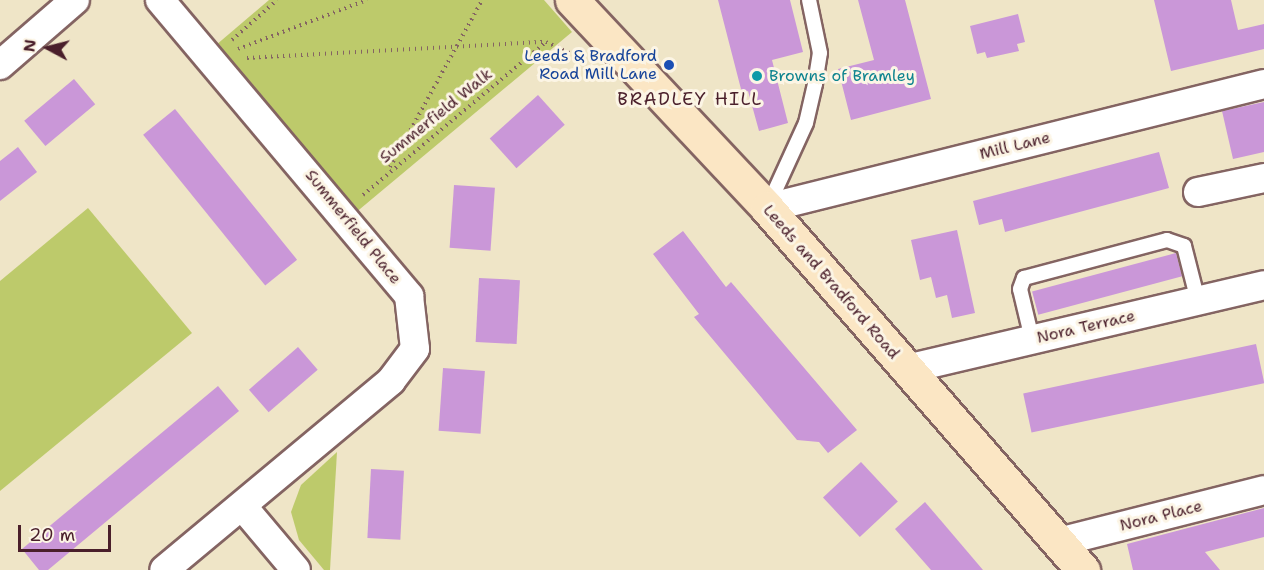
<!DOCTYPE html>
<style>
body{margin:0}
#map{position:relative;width:1264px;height:570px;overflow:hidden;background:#efe5c7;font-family:"Shantell Sans",sans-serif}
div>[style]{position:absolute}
.green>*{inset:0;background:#bdca6b}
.building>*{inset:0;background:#ca97d8;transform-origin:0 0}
.path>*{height:4px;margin-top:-2px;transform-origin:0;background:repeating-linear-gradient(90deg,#846462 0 1.5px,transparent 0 6px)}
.roads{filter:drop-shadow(2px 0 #846462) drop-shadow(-2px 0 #846462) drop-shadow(0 2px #846462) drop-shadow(0 -2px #846462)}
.service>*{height:14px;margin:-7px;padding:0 7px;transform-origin:7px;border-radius:7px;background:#fff}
.minor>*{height:28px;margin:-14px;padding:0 14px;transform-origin:14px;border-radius:14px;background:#fff}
.secondary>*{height:33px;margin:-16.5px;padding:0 16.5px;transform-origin:16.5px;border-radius:16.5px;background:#fbe6c4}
.dots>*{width:16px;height:16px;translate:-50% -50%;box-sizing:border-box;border:3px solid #fcf5e5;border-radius:50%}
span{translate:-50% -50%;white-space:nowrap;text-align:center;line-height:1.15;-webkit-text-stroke:6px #fcf5e5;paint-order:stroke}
.transit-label{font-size:16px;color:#164399}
.right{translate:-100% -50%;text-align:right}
.culture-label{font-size:16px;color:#0d838f}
.left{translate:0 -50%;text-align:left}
.street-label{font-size:16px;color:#4a1f2b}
.neighbourhood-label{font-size:18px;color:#4a1f2b;letter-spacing:1.5px}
.north{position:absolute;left:18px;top:18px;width:60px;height:60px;-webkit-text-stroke:4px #fcf5e5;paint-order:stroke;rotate:277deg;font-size:16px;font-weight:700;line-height:24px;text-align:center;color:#4a1f2b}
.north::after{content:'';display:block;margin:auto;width:21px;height:27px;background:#4a1f2b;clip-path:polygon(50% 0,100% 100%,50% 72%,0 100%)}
.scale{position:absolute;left:18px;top:525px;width:93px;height:27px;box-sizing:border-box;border:3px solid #4a1f2b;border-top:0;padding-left:8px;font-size:18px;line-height:21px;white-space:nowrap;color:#4a1f2b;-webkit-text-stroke:4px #fcf5e5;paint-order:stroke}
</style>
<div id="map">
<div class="green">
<i style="clip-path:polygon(269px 0,544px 0,572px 32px,354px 214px,209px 51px)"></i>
<i style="clip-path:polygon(88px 208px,192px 333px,0 491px,0 281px)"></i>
<i style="clip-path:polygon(337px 452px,330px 570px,324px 570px,299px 540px,291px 512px,301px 485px)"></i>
</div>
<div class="building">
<i style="clip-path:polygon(718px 0,790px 0,803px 52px,772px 60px,788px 123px,759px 131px,748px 91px,742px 93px)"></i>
<i style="clip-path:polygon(858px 0,905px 0,931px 99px,851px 120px,838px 69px,874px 60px)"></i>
<i style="clip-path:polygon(1154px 0,1231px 0,1238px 30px,1264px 24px,1264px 49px,1171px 71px)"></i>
<i style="clip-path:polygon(1018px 14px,1025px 42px,1017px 44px,1019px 51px,987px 58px,985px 52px,977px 54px,970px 26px)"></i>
<i style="left:74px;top:79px;width:33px;height:65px;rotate:50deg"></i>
<i style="left:538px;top:95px;width:40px;height:65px;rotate:48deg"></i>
<i style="clip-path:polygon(1264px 102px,1264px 152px,1233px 159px,1222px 111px)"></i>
<i style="left:175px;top:109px;width:194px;height:41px;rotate:51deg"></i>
<i style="clip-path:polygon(18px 147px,37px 172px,0 201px,0 161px)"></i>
<i style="clip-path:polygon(1159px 152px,1169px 188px,1005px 232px,1002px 219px,979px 225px,973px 201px)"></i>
<i style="left:454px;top:185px;width:41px;height:63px;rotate:4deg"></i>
<i style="clip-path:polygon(957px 230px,975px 313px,952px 318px,947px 295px,936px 298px,931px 277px,920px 280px,911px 240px)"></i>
<i style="clip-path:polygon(683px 231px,726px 287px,731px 282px,857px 430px,828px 453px,819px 442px,797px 440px,694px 317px,699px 314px,653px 254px)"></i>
<i style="left:1176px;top:253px;width:24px;height:149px;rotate:75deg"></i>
<i style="left:479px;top:278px;width:41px;height:64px;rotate:3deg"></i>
<i style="left:1256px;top:344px;width:40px;height:238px;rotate:78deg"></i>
<i style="left:298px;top:347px;width:30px;height:65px;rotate:49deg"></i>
<i style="left:443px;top:368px;width:42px;height:63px;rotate:4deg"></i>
<i style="clip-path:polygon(218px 386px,239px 411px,48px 570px,39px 570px,22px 549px)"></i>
<i style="left:861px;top:462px;width:54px;height:52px;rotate:47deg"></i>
<i style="left:371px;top:469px;width:33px;height:69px;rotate:3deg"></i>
<i style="clip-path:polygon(925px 502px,943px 523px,983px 570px,931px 570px,895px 529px)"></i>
<i style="clip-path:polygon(1264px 508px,1264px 537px,1205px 552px,1220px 570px,1133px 570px,1127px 544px)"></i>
</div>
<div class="path">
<i style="left:232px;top:40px;width:60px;rotate:-41.6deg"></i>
<i style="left:238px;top:49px;width:138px;rotate:-20.8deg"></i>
<i style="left:247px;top:58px;width:299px;rotate:-3.1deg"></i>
<i style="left:546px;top:42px;width:38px;rotate:25deg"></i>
<i style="left:390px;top:167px;width:191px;rotate:-61.1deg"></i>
<i style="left:363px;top:195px;width:239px;rotate:-39.9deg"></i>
</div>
<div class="roads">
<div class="service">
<i style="left:768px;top:206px;width:91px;rotate:-65.4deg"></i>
<i style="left:806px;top:123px;width:40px;rotate:-77deg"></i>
<i style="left:815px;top:84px;width:31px;rotate:-81deg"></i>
<i style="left:820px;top:53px;width:54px;rotate:-101.7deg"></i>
<i style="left:1032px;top:339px;width:51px;rotate:-103.5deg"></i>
<i style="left:1020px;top:289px;width:12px;rotate:-70deg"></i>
<i style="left:1024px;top:278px;width:148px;rotate:-14.9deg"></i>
<i style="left:1167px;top:240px;width:18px;rotate:19deg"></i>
<i style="left:1184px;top:246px;width:57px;rotate:75.7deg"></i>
</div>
<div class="minor">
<i style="left:160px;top:0;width:387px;rotate:49.9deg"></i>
<i style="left:409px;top:296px;width:53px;rotate:83.5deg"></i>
<i style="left:415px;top:349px;width:40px;rotate:127deg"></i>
<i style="left:391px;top:381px;width:295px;rotate:140.2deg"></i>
<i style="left:0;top:65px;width:99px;rotate:-40.9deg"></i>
<i style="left:1198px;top:192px;width:67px;rotate:-12deg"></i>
<i style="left:767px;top:208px;width:512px;rotate:-14.01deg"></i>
<i style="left:907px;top:369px;width:367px;rotate:-13.2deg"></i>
<i style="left:243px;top:507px;width:82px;rotate:49.9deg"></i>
<i style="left:1059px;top:542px;width:211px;rotate:-14.2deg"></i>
</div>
<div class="secondary">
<i style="left:572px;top:0;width:285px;rotate:46.8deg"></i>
<i style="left:767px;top:208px;width:481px;rotate:48.9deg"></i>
</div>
</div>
<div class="dots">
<i style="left:669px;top:65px;background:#1a4fb4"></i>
<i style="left:757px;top:76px;background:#0f9aa8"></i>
</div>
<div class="transit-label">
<span class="right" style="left:657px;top:65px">Leeds &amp; Bradford<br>Road Mill Lane</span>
</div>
<div class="culture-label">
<span class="left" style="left:769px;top:76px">Browns of Bramley</span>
</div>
<div class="street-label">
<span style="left:436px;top:116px;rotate:-39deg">Summerfield Walk</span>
<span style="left:1015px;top:146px;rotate:-14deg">Mill Lane</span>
<span style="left:353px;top:227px;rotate:51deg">Summerfield Place</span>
<span style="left:831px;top:282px;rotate:49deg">Leeds and Bradford Road</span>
<span style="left:1086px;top:327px;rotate:-13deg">Nora Terrace</span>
<span style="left:1161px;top:516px;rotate:-14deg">Nora Place</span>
</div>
<div class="neighbourhood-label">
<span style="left:690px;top:99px">BRADLEY HILL</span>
</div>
<div class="north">N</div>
<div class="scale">20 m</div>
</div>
